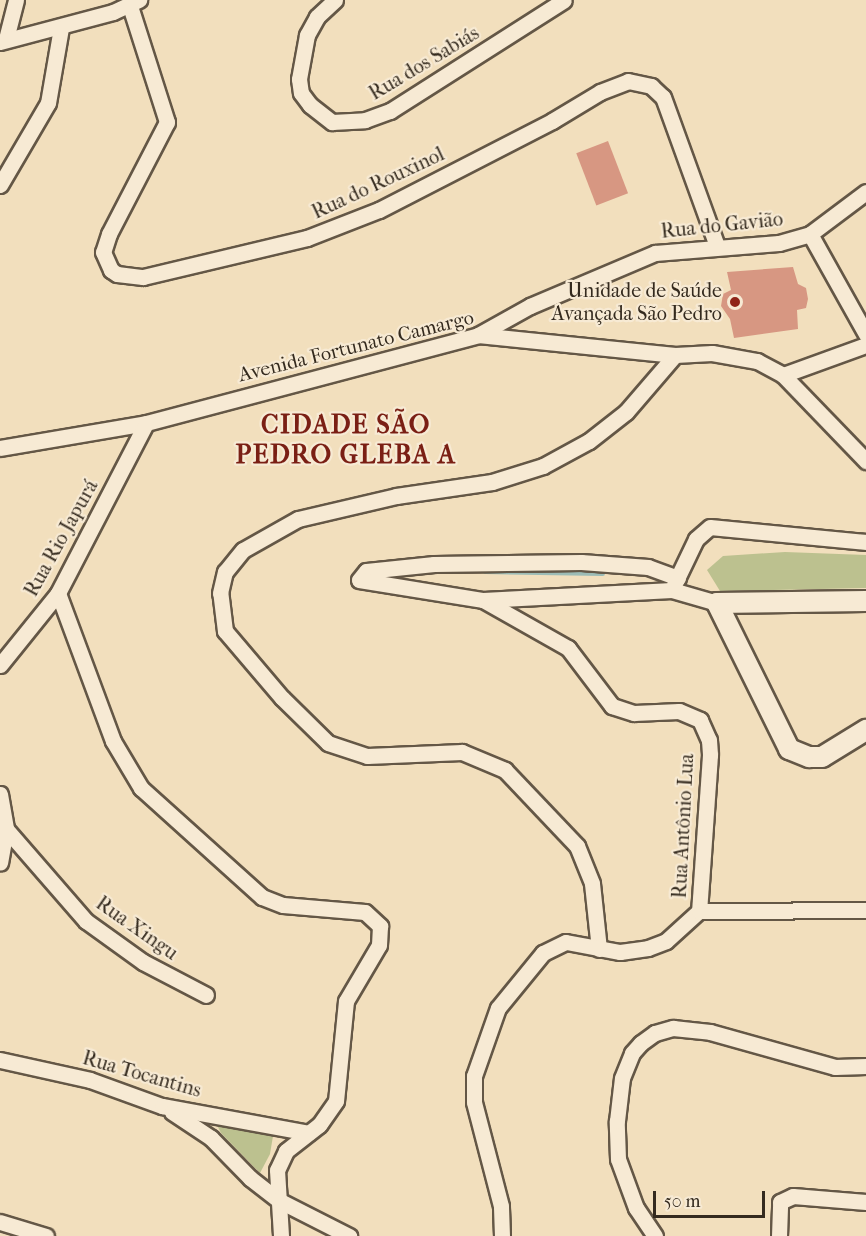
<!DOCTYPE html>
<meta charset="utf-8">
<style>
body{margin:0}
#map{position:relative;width:866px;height:1236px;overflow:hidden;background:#f2dfbd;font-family:"IM FELL French Canon",serif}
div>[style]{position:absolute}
.green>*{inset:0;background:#bcc18f}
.stream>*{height:4.5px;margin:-2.25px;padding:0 2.25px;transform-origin:2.25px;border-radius:2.25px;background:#9cbcb6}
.building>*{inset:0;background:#d79782;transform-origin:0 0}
.roads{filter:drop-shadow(2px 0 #645746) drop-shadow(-2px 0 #645746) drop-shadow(0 2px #645746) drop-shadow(0 -2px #645746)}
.minor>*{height:15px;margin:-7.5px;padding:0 7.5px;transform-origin:7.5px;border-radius:7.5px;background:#f7ead4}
.tertiary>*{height:20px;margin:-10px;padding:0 10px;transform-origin:10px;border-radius:10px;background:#f7ead4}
.dots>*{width:16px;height:16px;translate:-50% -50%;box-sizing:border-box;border:3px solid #f7ead4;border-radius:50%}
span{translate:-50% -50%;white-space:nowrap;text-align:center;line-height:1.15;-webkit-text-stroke:4.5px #f7ead4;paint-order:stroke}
.street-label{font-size:20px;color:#342a1e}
.poi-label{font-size:20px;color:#342a1e}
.right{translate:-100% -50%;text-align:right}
.district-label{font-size:26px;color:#7a1f14;font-weight:700;letter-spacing:1.5px}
.scale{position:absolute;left:653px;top:1191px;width:112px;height:27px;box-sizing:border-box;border:3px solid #342a1e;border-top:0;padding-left:8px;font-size:18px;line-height:21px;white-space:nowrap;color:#342a1e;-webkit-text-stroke:4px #f7ead4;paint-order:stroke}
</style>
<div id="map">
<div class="green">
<i style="clip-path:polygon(785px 552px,866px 555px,866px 588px,720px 591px,707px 570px,723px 556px)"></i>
<i style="clip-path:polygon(216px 1123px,273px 1136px,270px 1154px,260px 1173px,221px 1133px)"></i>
</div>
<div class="stream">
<i style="left:485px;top:571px;width:117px;rotate:1deg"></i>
</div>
<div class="building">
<i style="left:608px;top:141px;width:56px;height:34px;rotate:69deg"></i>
<i style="clip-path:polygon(793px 267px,798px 284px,806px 288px,808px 299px,806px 308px,797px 310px,798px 329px,734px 338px,730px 319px,721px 306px,723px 294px,731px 290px,727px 272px)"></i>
</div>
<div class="roads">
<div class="minor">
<i style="left:335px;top:0;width:25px;rotate:137deg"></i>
<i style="left:317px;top:17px;width:21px;rotate:119deg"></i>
<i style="left:307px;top:35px;width:45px;rotate:100.3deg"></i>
<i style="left:299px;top:79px;width:14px;rotate:82deg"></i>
<i style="left:301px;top:93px;width:15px;rotate:53deg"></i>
<i style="left:310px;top:105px;width:28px;rotate:38deg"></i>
<i style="left:332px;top:122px;width:33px;rotate:-3deg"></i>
<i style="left:365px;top:120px;width:27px;rotate:-20deg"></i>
<i style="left:390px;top:111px;width:206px;rotate:-32.5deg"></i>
<i style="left:130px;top:6px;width:122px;rotate:72.3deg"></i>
<i style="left:167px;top:122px;width:126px;rotate:117.4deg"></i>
<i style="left:109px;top:234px;width:19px;rotate:108deg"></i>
<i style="left:103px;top:252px;width:20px;rotate:66deg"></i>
<i style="left:111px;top:270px;width:7px;rotate:34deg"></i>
<i style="left:117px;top:274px;width:26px;rotate:7deg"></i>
<i style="left:143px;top:277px;width:169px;rotate:-13.4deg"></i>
<i style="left:307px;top:238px;width:77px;rotate:-21.3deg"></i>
<i style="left:379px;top:210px;width:195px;rotate:-27.2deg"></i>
<i style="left:552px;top:121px;width:56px;rotate:-31.1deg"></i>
<i style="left:600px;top:92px;width:30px;rotate:-21deg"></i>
<i style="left:628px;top:81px;width:24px;rotate:12deg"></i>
<i style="left:651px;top:86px;width:16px;rotate:43deg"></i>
<i style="left:663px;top:97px;width:158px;rotate:70.1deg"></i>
<i style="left:6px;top:39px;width:40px;rotate:-75.6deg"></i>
<i style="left:0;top:42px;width:117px;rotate:-14.9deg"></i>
<i style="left:113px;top:12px;width:29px;rotate:-25deg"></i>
<i style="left:0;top:185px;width:95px;rotate:-59.7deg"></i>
<i style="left:48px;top:103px;width:76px;rotate:-80.2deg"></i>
<i style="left:810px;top:234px;width:115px;rotate:60.8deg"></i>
<i style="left:478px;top:335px;width:60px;rotate:-29.1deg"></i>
<i style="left:530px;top:306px;width:136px;rotate:-23deg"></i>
<i style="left:655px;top:253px;width:124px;rotate:-4.6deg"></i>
<i style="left:779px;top:243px;width:32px;rotate:-16deg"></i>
<i style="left:810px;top:234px;width:70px;rotate:-36.9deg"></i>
<i style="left:783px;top:375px;width:88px;rotate:-19.9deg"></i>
<i style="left:0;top:448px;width:148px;rotate:-9.7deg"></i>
<i style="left:146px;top:423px;width:343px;rotate:-14.8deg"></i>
<i style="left:478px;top:335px;width:198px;rotate:5.8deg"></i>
<i style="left:675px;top:355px;width:37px;rotate:-3deg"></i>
<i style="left:712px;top:353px;width:46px;rotate:10.1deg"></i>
<i style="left:757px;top:361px;width:30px;rotate:28deg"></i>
<i style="left:783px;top:375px;width:120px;rotate:46deg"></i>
<i style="left:678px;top:578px;width:32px;rotate:-160deg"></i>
<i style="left:648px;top:567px;width:67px;rotate:-175.7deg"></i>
<i style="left:581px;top:562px;width:147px;rotate:179.2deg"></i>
<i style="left:434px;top:564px;width:68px;rotate:174.1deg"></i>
<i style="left:366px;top:571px;width:11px;rotate:128deg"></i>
<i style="left:359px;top:580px;width:126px;rotate:9.2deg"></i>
<i style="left:483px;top:600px;width:189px;rotate:-3deg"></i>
<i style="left:672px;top:590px;width:47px;rotate:16.1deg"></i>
<i style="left:674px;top:585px;width:51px;rotate:-64.4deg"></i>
<i style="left:696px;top:539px;width:18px;rotate:-41deg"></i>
<i style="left:710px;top:527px;width:157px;rotate:5.5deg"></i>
<i style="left:58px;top:593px;width:158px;rotate:69.6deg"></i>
<i style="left:113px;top:741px;width:55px;rotate:59.2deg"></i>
<i style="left:141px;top:788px;width:163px;rotate:42deg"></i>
<i style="left:262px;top:897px;width:22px;rotate:21deg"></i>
<i style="left:283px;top:905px;width:82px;rotate:4.9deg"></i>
<i style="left:365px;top:912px;width:21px;rotate:43deg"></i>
<i style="left:380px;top:926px;width:19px;rotate:93deg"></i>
<i style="left:379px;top:945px;width:65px;rotate:120.5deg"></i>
<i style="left:346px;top:1001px;width:100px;rotate:95.7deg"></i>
<i style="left:336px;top:1101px;width:29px;rotate:125deg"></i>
<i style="left:319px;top:1125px;width:42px;rotate:141.8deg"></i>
<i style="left:286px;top:1151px;width:21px;rotate:115deg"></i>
<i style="left:277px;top:1170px;width:66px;rotate:86.5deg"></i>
<i style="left:483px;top:600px;width:98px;rotate:29.5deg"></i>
<i style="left:568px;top:648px;width:73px;rotate:52.8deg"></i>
<i style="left:612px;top:706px;width:23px;rotate:18deg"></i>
<i style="left:634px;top:713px;width:45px;rotate:-2.5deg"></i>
<i style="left:679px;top:711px;width:23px;rotate:23deg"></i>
<i style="left:700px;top:720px;width:22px;rotate:66deg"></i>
<i style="left:709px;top:740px;width:15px;rotate:86deg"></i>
<i style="left:710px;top:755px;width:156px;rotate:94deg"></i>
<i style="left:0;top:665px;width:92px;rotate:-51.1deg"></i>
<i style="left:58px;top:593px;width:191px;rotate:-62.6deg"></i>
<i style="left:0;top:794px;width:36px;rotate:80deg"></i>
<i style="left:6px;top:829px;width:34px;rotate:100deg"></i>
<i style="left:6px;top:829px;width:122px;rotate:49deg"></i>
<i style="left:86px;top:921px;width:70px;rotate:35.7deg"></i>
<i style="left:143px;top:962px;width:71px;rotate:27.6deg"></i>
<i style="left:599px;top:949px;width:66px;rotate:-96.1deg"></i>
<i style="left:592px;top:883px;width:40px;rotate:-112deg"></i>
<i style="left:577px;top:846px;width:105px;rotate:-133.5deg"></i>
<i style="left:505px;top:770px;width:47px;rotate:-157.3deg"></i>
<i style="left:462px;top:752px;width:95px;rotate:177.6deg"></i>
<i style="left:367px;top:756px;width:41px;rotate:-161.6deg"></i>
<i style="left:328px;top:743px;width:64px;rotate:-135.6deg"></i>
<i style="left:282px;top:698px;width:88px;rotate:-130.4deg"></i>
<i style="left:225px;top:631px;width:38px;rotate:-97deg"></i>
<i style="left:220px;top:593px;width:22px;rotate:-77deg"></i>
<i style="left:225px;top:572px;width:28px;rotate:-51deg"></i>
<i style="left:243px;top:550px;width:63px;rotate:-29.4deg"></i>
<i style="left:298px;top:519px;width:101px;rotate:-13.2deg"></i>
<i style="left:396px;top:496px;width:97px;rotate:-8.3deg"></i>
<i style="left:492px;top:482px;width:53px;rotate:-17.4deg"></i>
<i style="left:543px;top:466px;width:52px;rotate:-28.5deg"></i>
<i style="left:589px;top:441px;width:47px;rotate:-38.1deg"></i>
<i style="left:626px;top:412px;width:75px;rotate:-49.3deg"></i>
<i style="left:0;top:1060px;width:92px;rotate:12.5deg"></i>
<i style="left:90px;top:1080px;width:77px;rotate:19.9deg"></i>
<i style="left:162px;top:1106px;width:149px;rotate:10.4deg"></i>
<i style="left:172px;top:1112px;width:47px;rotate:33.7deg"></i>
<i style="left:211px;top:1138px;width:56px;rotate:45.7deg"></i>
<i style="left:250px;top:1178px;width:36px;rotate:38deg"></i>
<i style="left:278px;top:1200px;width:80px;rotate:26.9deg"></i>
<i style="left:0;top:1222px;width:48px;rotate:16.9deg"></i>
<i style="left:502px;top:1236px;width:30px;rotate:-92deg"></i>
<i style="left:501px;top:1206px;width:107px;rotate:-104.6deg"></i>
<i style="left:474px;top:1102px;width:26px;rotate:-90deg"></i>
<i style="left:474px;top:1076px;width:72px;rotate:-70.6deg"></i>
<i style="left:498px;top:1008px;width:71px;rotate:-50.7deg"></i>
<i style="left:543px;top:953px;width:25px;rotate:-26deg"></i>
<i style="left:566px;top:942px;width:55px;rotate:10.5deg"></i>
<i style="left:620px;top:952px;width:28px;rotate:-8deg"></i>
<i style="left:648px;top:948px;width:19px;rotate:-21deg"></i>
<i style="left:666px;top:941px;width:45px;rotate:-42.3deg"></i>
<i style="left:699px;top:911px;width:167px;rotate:-0.3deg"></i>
<i style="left:655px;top:1236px;width:34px;rotate:-124deg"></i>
<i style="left:636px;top:1208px;width:52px;rotate:-110.2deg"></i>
<i style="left:618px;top:1159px;width:38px;rotate:-92deg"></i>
<i style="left:617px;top:1121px;width:43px;rotate:-83.4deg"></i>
<i style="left:622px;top:1078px;width:27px;rotate:-68deg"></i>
<i style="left:632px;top:1053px;width:13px;rotate:-48deg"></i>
<i style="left:641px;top:1043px;width:17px;rotate:-36deg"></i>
<i style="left:655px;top:1033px;width:19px;rotate:-16deg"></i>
<i style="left:673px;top:1028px;width:37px;rotate:6deg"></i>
<i style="left:710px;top:1032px;width:130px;rotate:15.6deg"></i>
<i style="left:835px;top:1067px;width:31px;rotate:-2deg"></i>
<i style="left:779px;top:1236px;width:34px;rotate:-88deg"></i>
<i style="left:780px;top:1202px;width:14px;rotate:-25deg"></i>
<i style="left:793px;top:1196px;width:73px;rotate:4.7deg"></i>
</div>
<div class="tertiary">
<i style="left:866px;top:601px;width:149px;rotate:179.2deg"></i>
<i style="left:717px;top:603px;width:163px;rotate:63.7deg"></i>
<i style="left:789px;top:749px;width:22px;rotate:22deg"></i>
<i style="left:809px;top:757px;width:13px"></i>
<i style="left:822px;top:757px;width:52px;rotate:-31.5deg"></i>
</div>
</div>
<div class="dots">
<i style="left:735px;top:302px;background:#8f2418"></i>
</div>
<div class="street-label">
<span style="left:424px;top:63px;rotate:-31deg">Rua dos Sabiás</span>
<span style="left:378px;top:183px;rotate:-25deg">Rua do Rouxinol</span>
<span style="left:722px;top:225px;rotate:-6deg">Rua do Gavião</span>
<span style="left:356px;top:346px;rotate:-14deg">Avenida Fortunato Camargo</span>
<span style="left:61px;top:538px;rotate:-61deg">Rua Rio Japurá</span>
<span style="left:683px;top:826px;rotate:-87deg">Rua Antônio Lua</span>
<span style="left:137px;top:928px;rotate:35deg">Rua Xingu</span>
<span style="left:142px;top:1074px;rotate:16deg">Rua Tocantins</span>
</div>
<div class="poi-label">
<span class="right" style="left:722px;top:302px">Unidade de Saúde<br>Avançada São Pedro</span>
</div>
<div class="district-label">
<span style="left:346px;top:440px">CIDADE SÃO<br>PEDRO GLEBA A</span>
</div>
<div class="scale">50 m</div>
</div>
